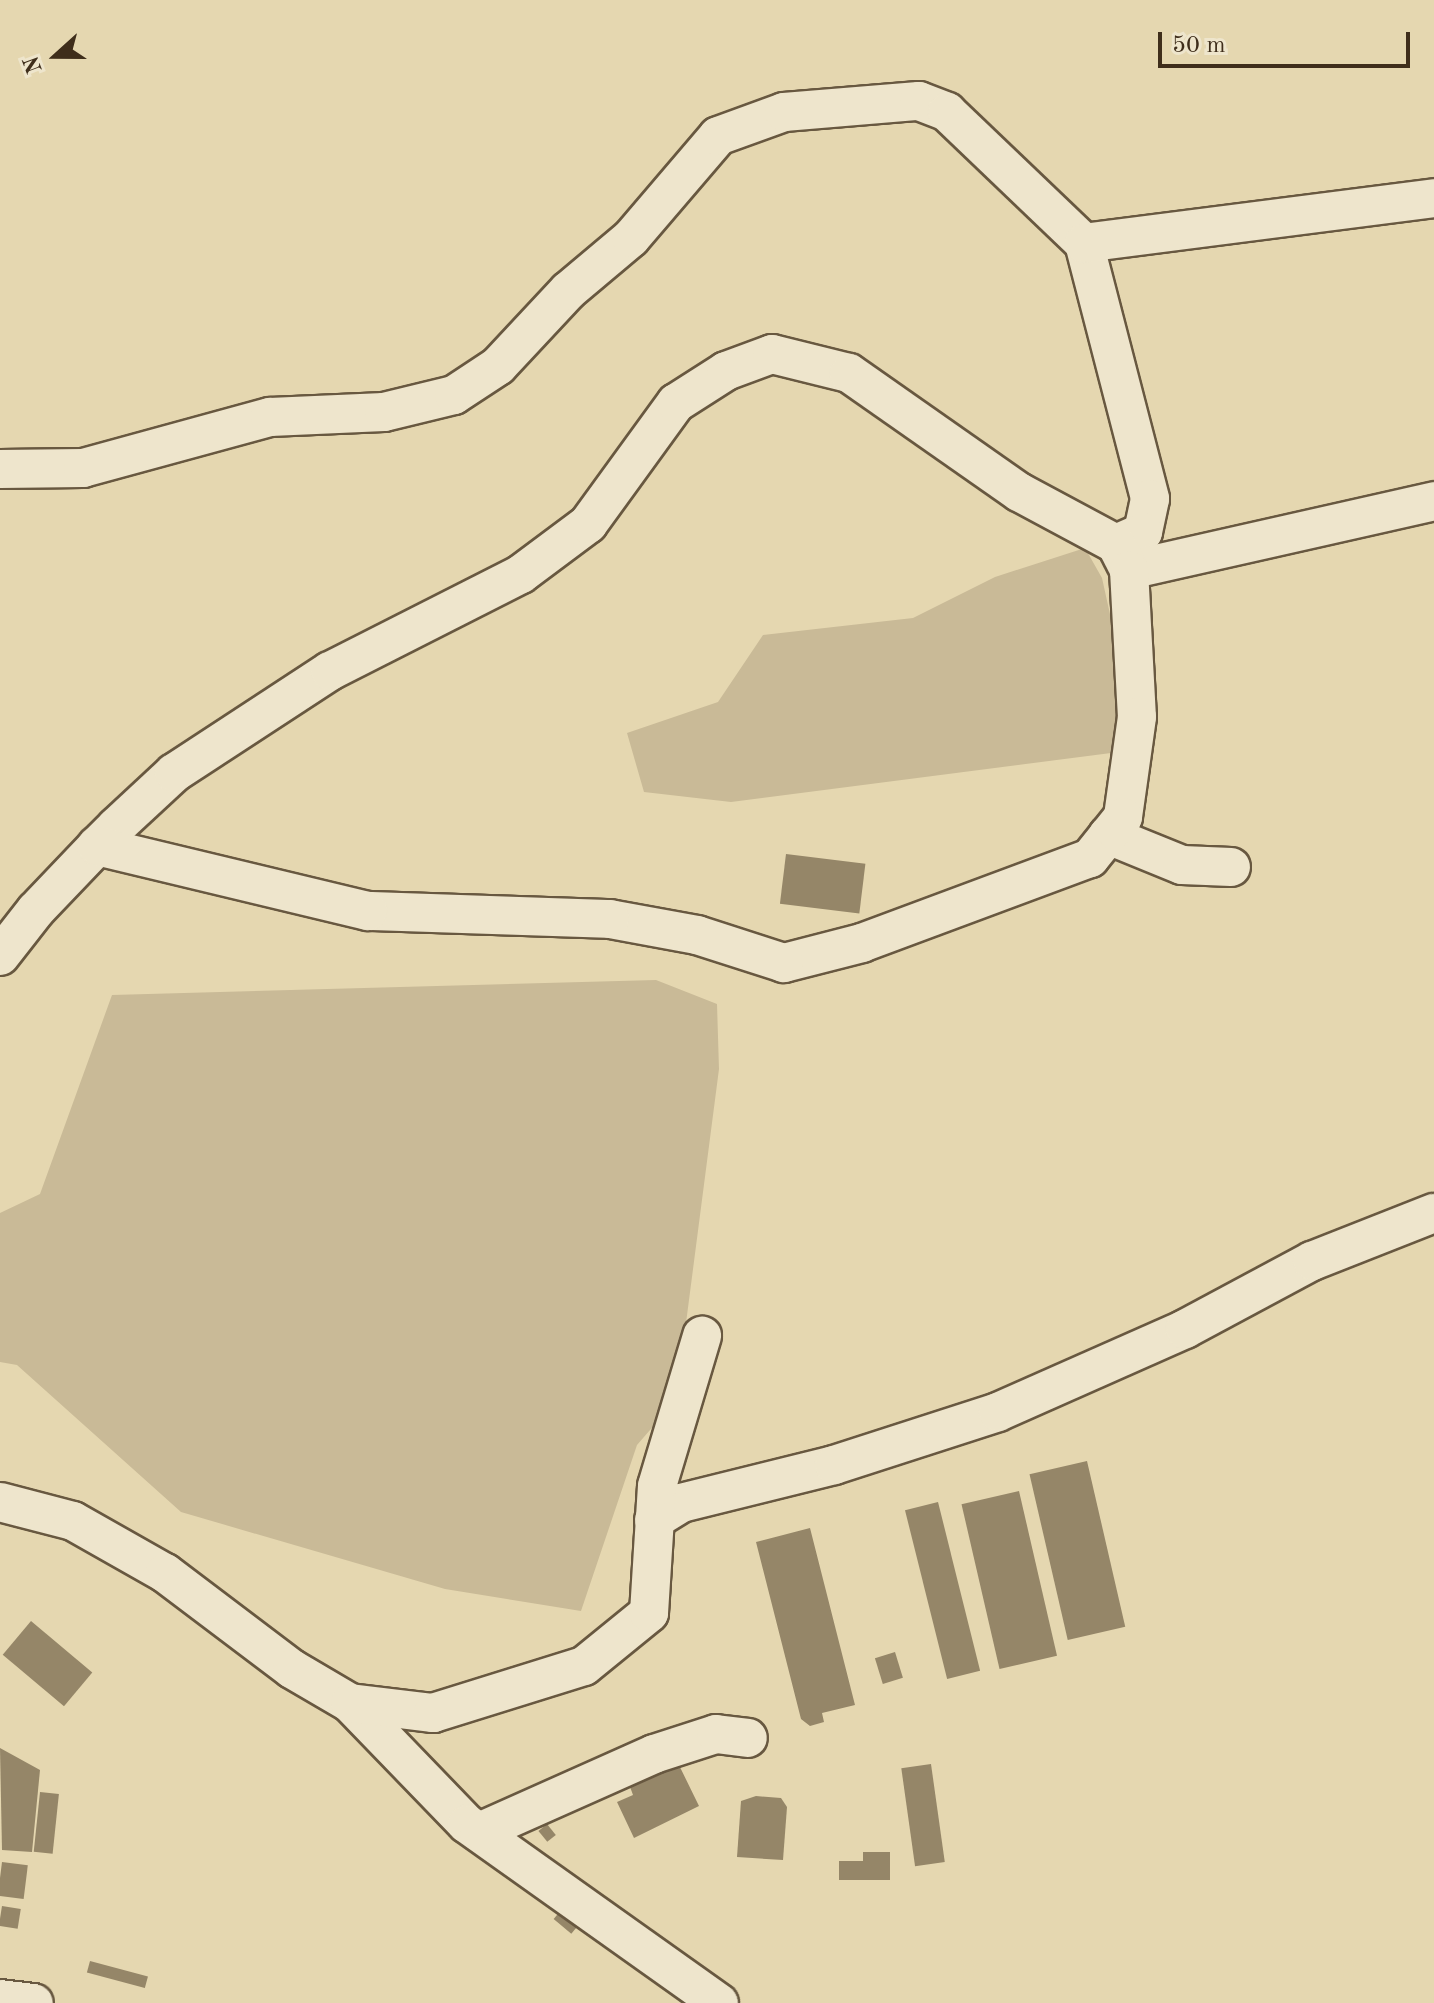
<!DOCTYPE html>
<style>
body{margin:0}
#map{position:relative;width:1434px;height:2003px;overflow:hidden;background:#e5d7b0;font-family:"Old Standard TT",serif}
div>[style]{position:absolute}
.green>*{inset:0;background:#c9ba97}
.building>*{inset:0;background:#958668;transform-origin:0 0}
.roads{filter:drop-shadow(2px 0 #685840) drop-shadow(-2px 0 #685840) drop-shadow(0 2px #685840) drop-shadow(0 -2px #685840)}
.minor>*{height:38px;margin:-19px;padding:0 19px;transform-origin:19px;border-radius:19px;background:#eee5cc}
span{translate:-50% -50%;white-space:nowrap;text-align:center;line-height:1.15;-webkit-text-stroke:6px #eee5cc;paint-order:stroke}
.north{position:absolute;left:16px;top:16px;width:80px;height:80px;-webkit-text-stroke:6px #eee5cc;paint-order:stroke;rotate:249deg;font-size:22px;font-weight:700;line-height:32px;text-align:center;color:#3f2e1b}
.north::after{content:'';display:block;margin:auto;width:28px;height:36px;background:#3f2e1b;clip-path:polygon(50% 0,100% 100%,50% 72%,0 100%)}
.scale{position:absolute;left:1158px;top:32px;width:252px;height:36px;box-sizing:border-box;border:4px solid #3f2e1b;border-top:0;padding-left:10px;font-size:24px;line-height:28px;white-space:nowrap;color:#3f2e1b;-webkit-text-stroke:6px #eee5cc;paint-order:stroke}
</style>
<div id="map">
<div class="green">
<i style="clip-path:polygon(1085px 548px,1102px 578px,1127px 691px,1111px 753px,731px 802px,644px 792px,627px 733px,718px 702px,763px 635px,913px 618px,995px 577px)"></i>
<i style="clip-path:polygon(656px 980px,717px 1004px,719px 1069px,676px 1400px,637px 1445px,581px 1611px,445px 1589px,181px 1512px,17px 1365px,0 1362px,0 1213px,40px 1194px,112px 995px)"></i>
</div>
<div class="building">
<i style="left:786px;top:854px;width:80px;height:50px;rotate:7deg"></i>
<i style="left:1087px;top:1461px;width:170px;height:59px;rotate:77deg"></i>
<i style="left:1019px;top:1491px;width:169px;height:59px;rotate:77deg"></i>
<i style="left:938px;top:1502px;width:174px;height:34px;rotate:76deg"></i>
<i style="clip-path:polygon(810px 1528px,855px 1705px,822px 1713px,824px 1722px,810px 1726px,801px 1719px,756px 1542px)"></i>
<i style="left:31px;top:1621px;width:80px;height:44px;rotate:40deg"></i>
<i style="left:895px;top:1652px;width:27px;height:21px;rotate:73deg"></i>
<i style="clip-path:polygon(0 1748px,40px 1770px,32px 1852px,2px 1850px)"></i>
<i style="clip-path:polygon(677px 1761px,699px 1806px,634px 1838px,617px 1802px,633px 1795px,629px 1784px)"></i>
<i style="left:931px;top:1764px;width:99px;height:30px;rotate:82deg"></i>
<i style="left:40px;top:1792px;width:19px;height:60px;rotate:6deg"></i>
<i style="clip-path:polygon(756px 1796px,781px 1798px,787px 1807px,783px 1860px,737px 1857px,741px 1801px)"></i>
<i style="left:547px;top:1824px;width:14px;height:11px;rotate:51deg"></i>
<i style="clip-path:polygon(863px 1852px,890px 1852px,890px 1880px,839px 1880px,839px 1861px,863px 1861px)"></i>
<i style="left:2px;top:1862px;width:26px;height:34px;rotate:7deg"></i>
<i style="left:2px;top:1906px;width:19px;height:20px;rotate:9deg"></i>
<i style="left:562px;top:1909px;width:23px;height:13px;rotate:40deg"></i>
<i style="left:90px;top:1961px;width:60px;height:12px;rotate:15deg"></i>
</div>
<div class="roads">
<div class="minor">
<i style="left:1084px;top:243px;width:264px;rotate:75.5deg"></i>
<i style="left:1150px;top:499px;width:34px;rotate:102deg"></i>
<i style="left:1143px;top:532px;width:30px;rotate:156deg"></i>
<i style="left:0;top:469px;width:83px;rotate:-0.7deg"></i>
<i style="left:83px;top:468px;width:194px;rotate:-15.3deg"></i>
<i style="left:270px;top:417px;width:114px;rotate:-2.5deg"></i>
<i style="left:384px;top:412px;width:72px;rotate:-13.7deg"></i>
<i style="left:454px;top:395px;width:53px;rotate:-33.4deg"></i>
<i style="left:498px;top:366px;width:103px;rotate:-47deg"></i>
<i style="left:568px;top:291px;width:82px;rotate:-40.1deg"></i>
<i style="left:631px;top:238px;width:134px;rotate:-49.5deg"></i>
<i style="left:718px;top:136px;width:70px;rotate:-20deg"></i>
<i style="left:784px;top:112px;width:135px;rotate:-4.7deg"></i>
<i style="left:919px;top:101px;width:30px;rotate:21deg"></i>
<i style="left:947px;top:112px;width:190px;rotate:43.7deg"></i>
<i style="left:1084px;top:243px;width:353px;rotate:-7.3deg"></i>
<i style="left:1129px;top:570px;width:313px;rotate:-12.7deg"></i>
<i style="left:1108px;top:835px;width:80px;rotate:22.1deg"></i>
<i style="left:1182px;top:865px;width:49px;rotate:2.3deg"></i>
<i style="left:0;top:956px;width:58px;rotate:-52deg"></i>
<i style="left:36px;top:910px;width:88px;rotate:-46.4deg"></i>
<i style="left:97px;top:846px;width:28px;rotate:-45deg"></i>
<i style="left:117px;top:826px;width:78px;rotate:-42.9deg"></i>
<i style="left:174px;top:773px;width:186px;rotate:-33.2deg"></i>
<i style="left:330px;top:671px;width:214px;rotate:-26.9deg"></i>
<i style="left:521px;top:574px;width:84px;rotate:-36.7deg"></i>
<i style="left:588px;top:524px;width:150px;rotate:-54deg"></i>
<i style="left:676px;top:403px;width:59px;rotate:-32.6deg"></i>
<i style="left:726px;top:371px;width:49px;rotate:-20.3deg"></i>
<i style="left:772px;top:354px;width:79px;rotate:13.9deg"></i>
<i style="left:849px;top:373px;width:208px;rotate:35deg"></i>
<i style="left:1019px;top:492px;width:110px;rotate:28.2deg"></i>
<i style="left:1116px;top:544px;width:29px;rotate:63deg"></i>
<i style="left:1129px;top:570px;width:147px;rotate:86.9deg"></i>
<i style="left:1137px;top:717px;width:101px;rotate:98deg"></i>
<i style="left:1123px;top:817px;width:53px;rotate:128.8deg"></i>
<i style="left:1090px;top:858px;width:243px;rotate:159.6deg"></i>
<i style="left:862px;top:943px;width:81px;rotate:165.6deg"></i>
<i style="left:784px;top:963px;width:91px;rotate:-162.2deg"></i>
<i style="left:697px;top:935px;width:88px;rotate:-169.6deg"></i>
<i style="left:610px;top:919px;width:242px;rotate:-178.1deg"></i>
<i style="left:368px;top:911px;width:279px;rotate:-166.5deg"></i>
<i style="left:0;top:1502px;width:75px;rotate:14.6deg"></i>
<i style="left:73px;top:1521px;width:106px;rotate:29.5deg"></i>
<i style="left:165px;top:1573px;width:159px;rotate:37.1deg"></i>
<i style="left:292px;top:1669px;width:67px;rotate:30.4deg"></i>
<i style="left:350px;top:1703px;width:168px;rotate:46deg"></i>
<i style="left:467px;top:1824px;width:309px;rotate:35.4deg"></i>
<i style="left:654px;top:1520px;width:32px;rotate:-32deg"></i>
<i style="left:681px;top:1503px;width:158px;rotate:-13.9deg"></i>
<i style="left:834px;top:1465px;width:172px;rotate:-17.9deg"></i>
<i style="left:998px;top:1412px;width:205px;rotate:-23.9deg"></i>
<i style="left:1185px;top:1329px;width:144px;rotate:-28.2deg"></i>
<i style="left:1312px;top:1261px;width:131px;rotate:-21.5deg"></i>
<i style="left:350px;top:1703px;width:84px;rotate:6.9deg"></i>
<i style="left:433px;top:1713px;width:158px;rotate:-17.3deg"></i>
<i style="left:584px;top:1666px;width:84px;rotate:-39.2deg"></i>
<i style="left:649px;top:1613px;width:127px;rotate:-86.4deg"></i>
<i style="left:657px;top:1486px;width:157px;rotate:-73.3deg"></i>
<i style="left:479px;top:1832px;width:192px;rotate:-24deg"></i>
<i style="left:654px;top:1754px;width:65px;rotate:-17.9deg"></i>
<i style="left:716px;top:1734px;width:32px;rotate:7deg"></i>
<i style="left:0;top:1999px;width:34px;rotate:7deg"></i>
</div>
</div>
<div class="north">N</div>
<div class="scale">50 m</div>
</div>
